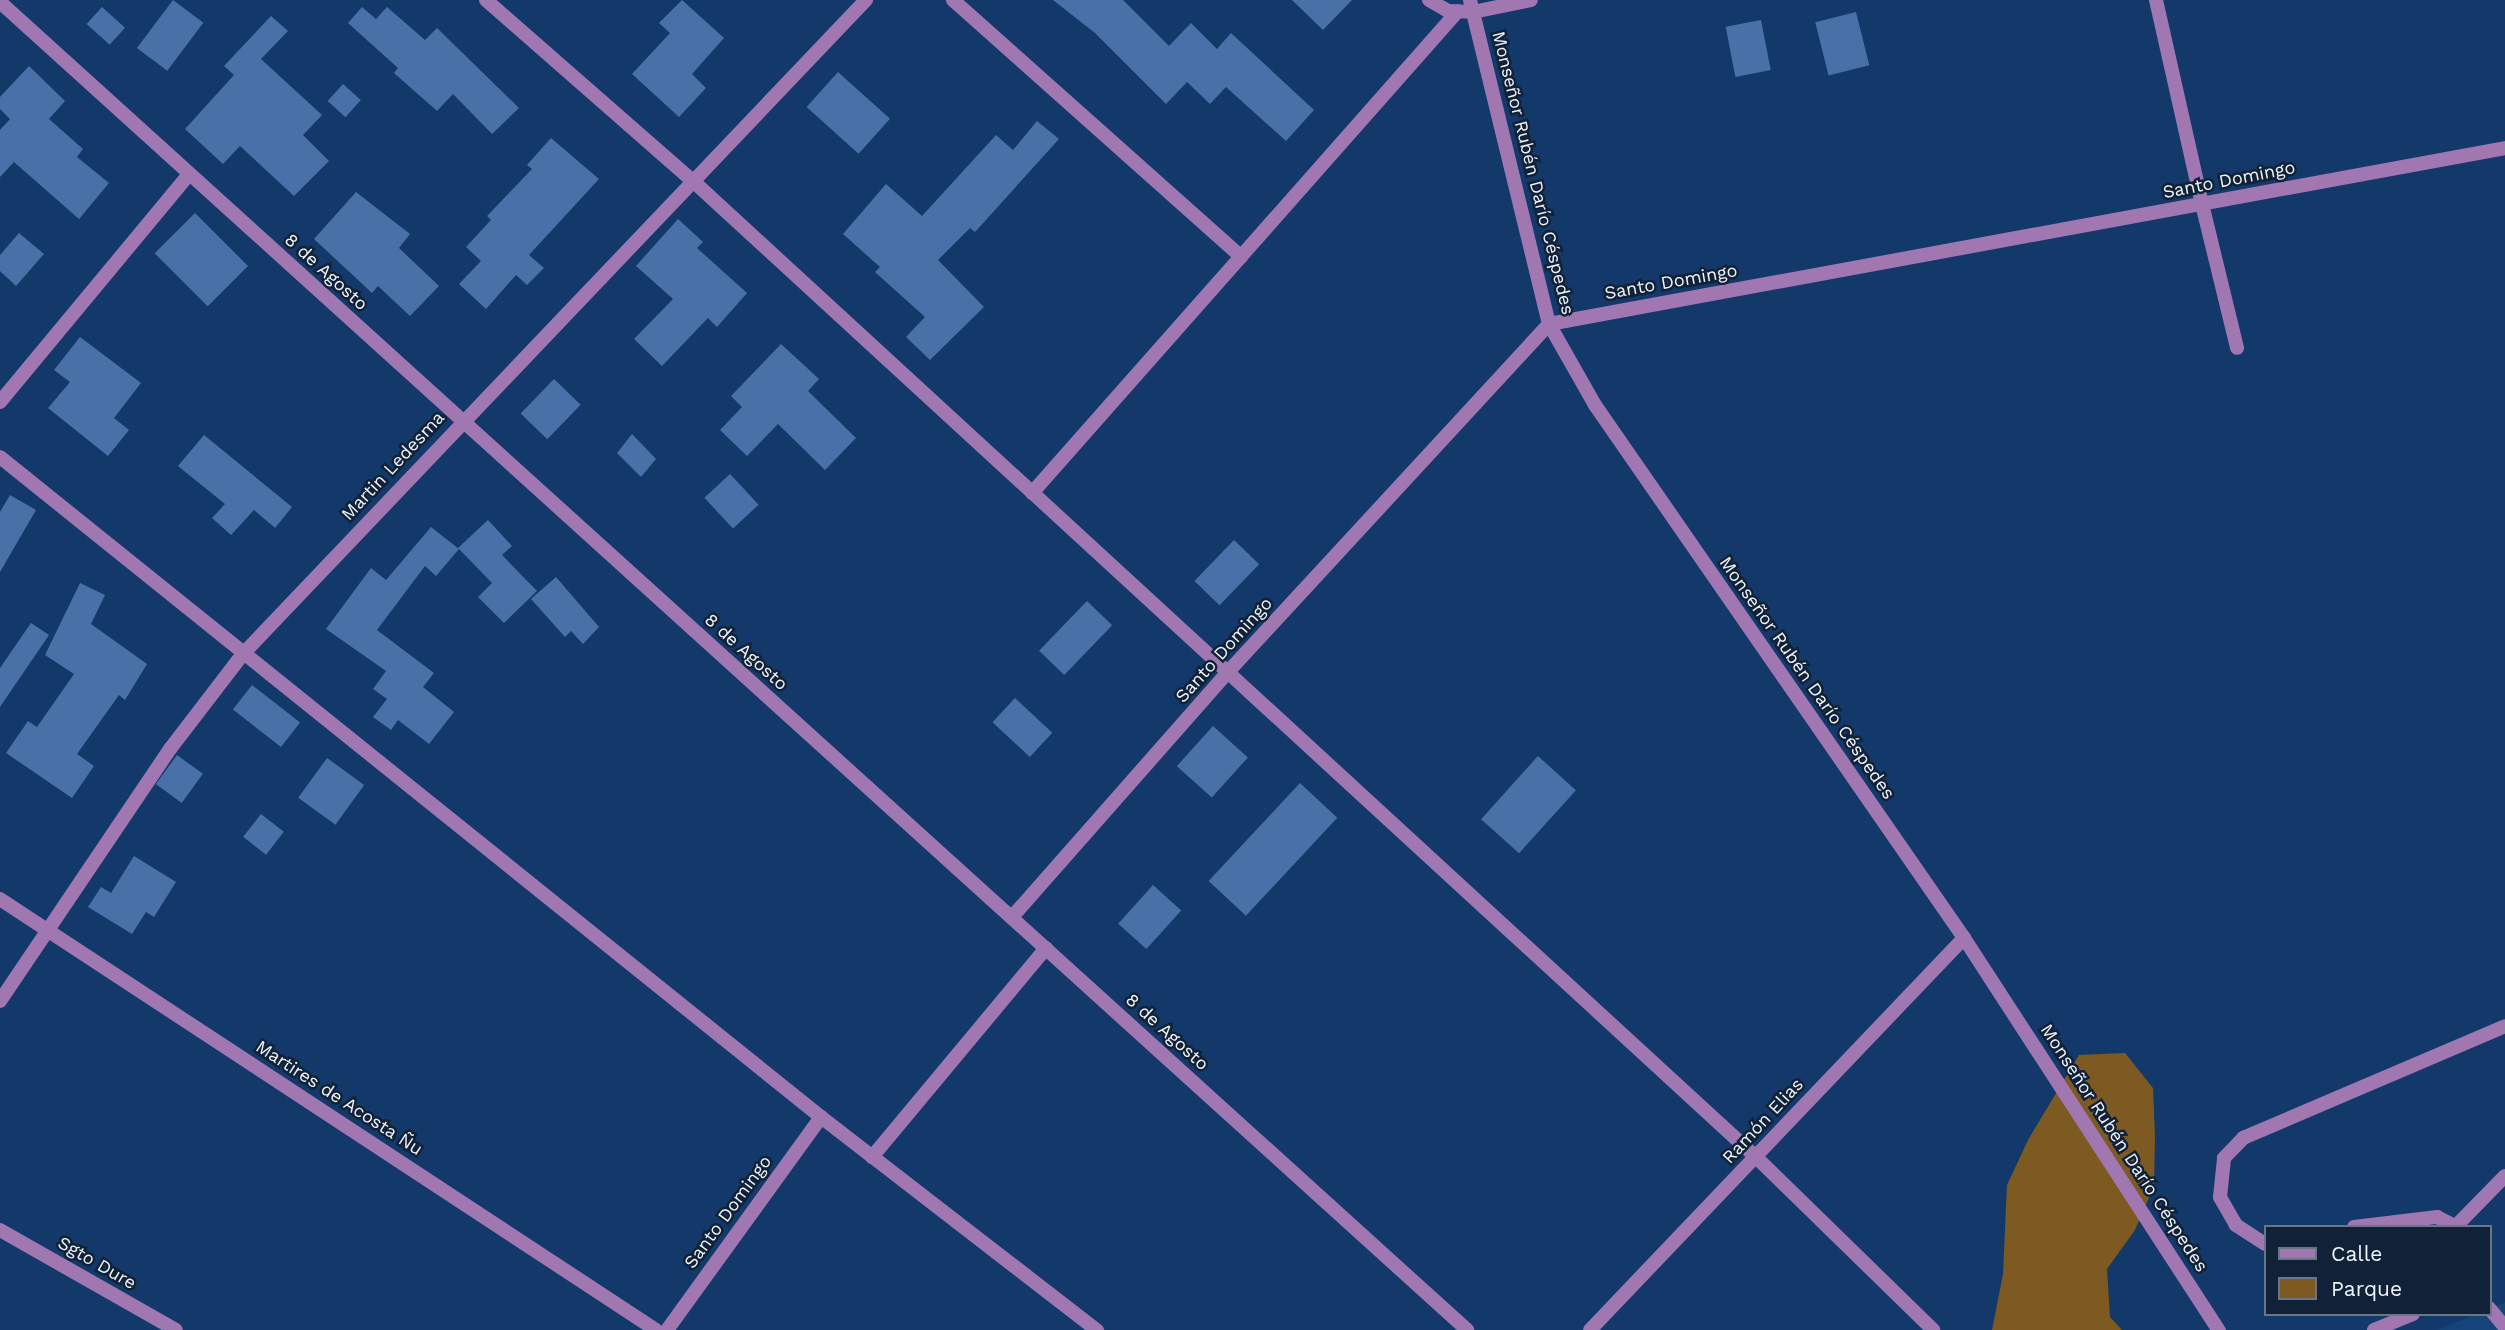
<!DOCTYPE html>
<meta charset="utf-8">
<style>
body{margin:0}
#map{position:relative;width:2505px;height:1330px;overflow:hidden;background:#12396a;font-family:"Work Sans",sans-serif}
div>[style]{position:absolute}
.built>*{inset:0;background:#17437b}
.green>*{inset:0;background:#7d5a22}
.building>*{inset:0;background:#4971a7;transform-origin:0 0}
.service>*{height:14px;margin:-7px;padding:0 7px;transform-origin:7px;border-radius:7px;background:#a077b1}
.minor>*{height:14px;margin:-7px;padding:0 7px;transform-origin:7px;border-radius:7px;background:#a077b1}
.tertiary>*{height:14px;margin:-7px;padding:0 7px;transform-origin:7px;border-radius:7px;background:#a077b1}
span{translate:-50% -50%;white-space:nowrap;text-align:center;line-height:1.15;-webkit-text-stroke:5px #112137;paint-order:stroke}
.street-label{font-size:18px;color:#f0f5fb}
.legend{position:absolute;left:2264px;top:1225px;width:228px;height:91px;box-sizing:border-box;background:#112137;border:2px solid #6a7685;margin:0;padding:9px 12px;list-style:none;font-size:21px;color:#f0f5fb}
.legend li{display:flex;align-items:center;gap:14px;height:35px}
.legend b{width:35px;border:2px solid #6a7685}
</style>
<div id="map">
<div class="built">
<i style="clip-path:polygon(2505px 1302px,2505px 1330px,2438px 1330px,2476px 1314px,2489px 1314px,2489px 1309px)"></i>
</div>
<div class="green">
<i style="clip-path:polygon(2125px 1053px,2153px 1088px,2155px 1136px,2154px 1186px,2135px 1230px,2107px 1269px,2110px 1317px,2122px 1330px,1992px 1330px,2003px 1274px,2007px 1185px,2028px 1140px,2079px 1055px)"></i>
</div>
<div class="building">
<i style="left:173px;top:0;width:38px;height:60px;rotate:37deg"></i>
<i style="clip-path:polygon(682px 0,724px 38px,692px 74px,706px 88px,679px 117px,632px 74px,670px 33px,659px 23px)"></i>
<i style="clip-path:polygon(1053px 0,1123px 0,1169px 46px,1191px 23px,1217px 49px,1231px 33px,1314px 110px,1286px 141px,1226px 87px,1210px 104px,1187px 82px,1166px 104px,1095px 33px)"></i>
<i style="clip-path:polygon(1292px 0,1352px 0,1323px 30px)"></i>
<i style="left:102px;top:7px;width:31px;height:23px;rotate:42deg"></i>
<i style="clip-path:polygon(362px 7px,376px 19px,387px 7px,425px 40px,437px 28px,519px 108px,492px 134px,453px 94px,437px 111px,394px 73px,398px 68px,348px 23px)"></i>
<i style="left:1856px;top:12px;width:55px;height:42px;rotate:76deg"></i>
<i style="clip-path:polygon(271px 16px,288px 31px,261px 59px,322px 115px,303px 135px,329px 161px,294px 196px,240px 146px,223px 164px,185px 129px,234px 75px,224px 66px)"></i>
<i style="left:1761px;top:20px;width:51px;height:36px;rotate:79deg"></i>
<i style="clip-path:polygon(29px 66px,65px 101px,49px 119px,83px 149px,77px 157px,109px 183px,79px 219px,14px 162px,0 177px,0 130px,10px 119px,0 109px,0 97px)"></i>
<i style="left:838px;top:72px;width:70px;height:47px;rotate:42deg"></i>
<i style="left:343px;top:84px;width:24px;height:23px;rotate:42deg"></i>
<i style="clip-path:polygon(1037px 121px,1059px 139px,975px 232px,970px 228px,938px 260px,984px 307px,930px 360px,906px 337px,925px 317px,875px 272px,880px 267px,843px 234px,886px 184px,922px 216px,996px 135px,1013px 150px)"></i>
<i style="clip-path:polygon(551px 138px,599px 179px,529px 255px,544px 268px,527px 285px,516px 275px,486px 309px,459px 284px,481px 261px,466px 247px,491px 220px,487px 216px,532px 169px,527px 165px)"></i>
<i style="clip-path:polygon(356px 192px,410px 234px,399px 248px,439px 286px,410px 316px,378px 286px,372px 293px,314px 239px)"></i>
<i style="left:195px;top:213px;width:75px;height:57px;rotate:45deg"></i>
<i style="clip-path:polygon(678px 219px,703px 242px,697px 248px,747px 293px,717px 327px,708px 318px,662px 366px,634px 339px,673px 299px,636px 266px)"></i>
<i style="clip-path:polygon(19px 233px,44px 254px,16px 286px,0 271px,0 255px)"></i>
<i style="clip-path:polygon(80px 337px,141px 383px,114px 418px,129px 430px,108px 456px,48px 408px,70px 382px,54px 370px)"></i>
<i style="clip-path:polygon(781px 344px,819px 379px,808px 391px,856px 438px,825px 470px,778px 424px,747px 456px,720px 430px,742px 407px,731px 396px)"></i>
<i style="left:554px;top:379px;width:37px;height:48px;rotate:44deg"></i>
<i style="clip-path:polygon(632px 434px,656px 459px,641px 477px,617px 453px)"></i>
<i style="clip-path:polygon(204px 435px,292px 507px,275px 528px,254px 510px,231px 535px,212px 518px,225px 504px,178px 466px)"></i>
<i style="left:730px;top:474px;width:42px;height:35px;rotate:47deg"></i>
<i style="clip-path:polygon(10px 495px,36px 510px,0 572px,0 512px)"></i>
<i style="clip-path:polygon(488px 520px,512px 546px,502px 555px,537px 591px,504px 623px,478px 597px,492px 583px,458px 548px)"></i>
<i style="clip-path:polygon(431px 527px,459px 549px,436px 576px,425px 566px,377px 630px,434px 673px,423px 687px,454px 712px,429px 744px,398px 720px,391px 730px,373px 717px,387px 699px,373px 689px,386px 671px,326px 629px,371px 568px,386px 580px)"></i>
<i style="left:1234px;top:540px;width:35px;height:57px;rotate:44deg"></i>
<i style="clip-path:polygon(556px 577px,599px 627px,583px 644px,571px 631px,565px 637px,531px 599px)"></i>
<i style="clip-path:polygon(80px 583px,105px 595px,91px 624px,147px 664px,125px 700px,119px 695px,77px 754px,94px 766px,72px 798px,6px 753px,28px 721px,37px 727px,74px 674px,45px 655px)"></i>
<i style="left:1087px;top:601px;width:35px;height:69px;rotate:44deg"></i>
<i style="clip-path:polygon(31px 623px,49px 635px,0 707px,0 668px)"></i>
<i style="left:252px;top:685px;width:61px;height:31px;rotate:38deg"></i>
<i style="left:1015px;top:698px;width:51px;height:33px;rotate:43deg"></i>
<i style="left:1213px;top:726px;width:47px;height:54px;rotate:42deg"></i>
<i style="left:177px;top:755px;width:32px;height:36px;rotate:36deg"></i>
<i style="left:1538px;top:756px;width:51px;height:85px;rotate:42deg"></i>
<i style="left:327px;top:758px;width:46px;height:49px;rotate:36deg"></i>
<i style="left:1300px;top:783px;width:51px;height:134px;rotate:43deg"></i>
<i style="left:261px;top:814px;width:29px;height:29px;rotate:38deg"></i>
<i style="clip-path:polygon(134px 856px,176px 882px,154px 917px,146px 912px,132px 934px,88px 907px,101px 887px,111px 893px)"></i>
<i style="left:1153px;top:885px;width:38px;height:52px;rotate:42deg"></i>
</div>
<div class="service">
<i style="left:2202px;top:204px;width:148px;rotate:76.3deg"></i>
<i style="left:2456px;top:1226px;width:70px;rotate:-45.6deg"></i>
<i style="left:2354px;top:1227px;width:84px;rotate:-6.9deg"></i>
<i style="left:2437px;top:1217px;width:22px;rotate:27deg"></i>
<i style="left:2265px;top:1244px;width:35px;rotate:-147deg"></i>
<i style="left:2236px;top:1225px;width:32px;rotate:-120deg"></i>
<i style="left:2220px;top:1197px;width:39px;rotate:-84deg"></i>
<i style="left:2224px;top:1158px;width:28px;rotate:-46deg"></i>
<i style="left:2243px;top:1138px;width:285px;rotate:-23.1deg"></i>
</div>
<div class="minor">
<i style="left:486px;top:0;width:275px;rotate:41.2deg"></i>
<i style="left:693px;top:181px;width:1443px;rotate:42.56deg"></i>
<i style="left:1756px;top:1157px;width:248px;rotate:44.3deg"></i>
<i style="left:953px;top:0;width:386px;rotate:41.7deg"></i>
<i style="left:1429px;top:0;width:22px;rotate:30deg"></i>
<i style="left:1448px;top:11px;width:25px;rotate:2deg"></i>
<i style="left:1473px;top:12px;width:59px;rotate:-11.7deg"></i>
<i style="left:1470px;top:0;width:333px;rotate:76.3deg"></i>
<i style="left:1549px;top:324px;width:93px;rotate:60.4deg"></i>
<i style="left:1595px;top:405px;width:648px;rotate:55.3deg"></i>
<i style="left:2156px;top:0;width:209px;rotate:77.3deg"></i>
<i style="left:0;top:402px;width:296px;rotate:-50.3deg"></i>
<i style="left:0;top:457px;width:1053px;rotate:38.8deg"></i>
<i style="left:821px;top:1117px;width:349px;rotate:37.7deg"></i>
<i style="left:1032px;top:493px;width:643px;rotate:-48.53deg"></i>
<i style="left:0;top:899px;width:785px;rotate:33.31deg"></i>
<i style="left:1012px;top:917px;width:325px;rotate:-48.6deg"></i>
<i style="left:1227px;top:673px;width:475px;rotate:-47.3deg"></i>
<i style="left:1549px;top:324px;width:972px;rotate:-10.43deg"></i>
<i style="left:872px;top:1157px;width:272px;rotate:-50.2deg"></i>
<i style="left:0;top:1230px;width:202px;rotate:29.6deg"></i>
<i style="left:667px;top:1330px;width:263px;rotate:-54.1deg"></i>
</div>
<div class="tertiary">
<i style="left:0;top:2px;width:1979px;rotate:42.15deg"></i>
<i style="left:0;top:1001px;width:304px;rotate:-56deg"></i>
<i style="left:170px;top:749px;width:118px;rotate:-52.5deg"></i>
<i style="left:242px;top:655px;width:905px;rotate:-46.39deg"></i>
<i style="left:2489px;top:1308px;width:25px;rotate:50deg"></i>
<i style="left:1590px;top:1330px;width:542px;rotate:-46.35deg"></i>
<i style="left:1964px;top:938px;width:468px;rotate:57deg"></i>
<i style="left:2374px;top:1330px;width:42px;rotate:-22.3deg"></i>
</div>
<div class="street-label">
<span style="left:1533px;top:173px;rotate:76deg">Monseñor Rubén Darío Céspedes</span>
<span style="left:2229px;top:180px;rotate:-11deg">Santo Domingo</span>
<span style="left:326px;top:272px;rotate:42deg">8 de Agosto</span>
<span style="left:1671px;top:282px;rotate:-10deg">Santo Domingo</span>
<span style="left:393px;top:466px;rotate:-47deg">Martin Ledesma</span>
<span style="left:1224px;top:650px;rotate:-48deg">Santo Domingo</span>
<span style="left:746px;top:652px;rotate:42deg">8 de Agosto</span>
<span style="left:1807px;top:678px;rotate:55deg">Monseñor Rubén Darío Céspedes</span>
<span style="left:1167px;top:1032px;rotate:42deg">8 de Agosto</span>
<span style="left:339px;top:1098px;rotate:33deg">Martires de Acosta Ñu</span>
<span style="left:1763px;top:1121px;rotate:-47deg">Ramón Elias</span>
<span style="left:2124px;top:1148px;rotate:57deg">Monseñor Rubén Darío Céspedes</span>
<span style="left:728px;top:1212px;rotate:-54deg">Santo Domingo</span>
<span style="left:97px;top:1263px;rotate:30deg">Sgto Dure</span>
</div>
<ul class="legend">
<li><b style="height:9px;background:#a077b1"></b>Calle</li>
<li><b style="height:19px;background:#7d5a22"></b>Parque</li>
</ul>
</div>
